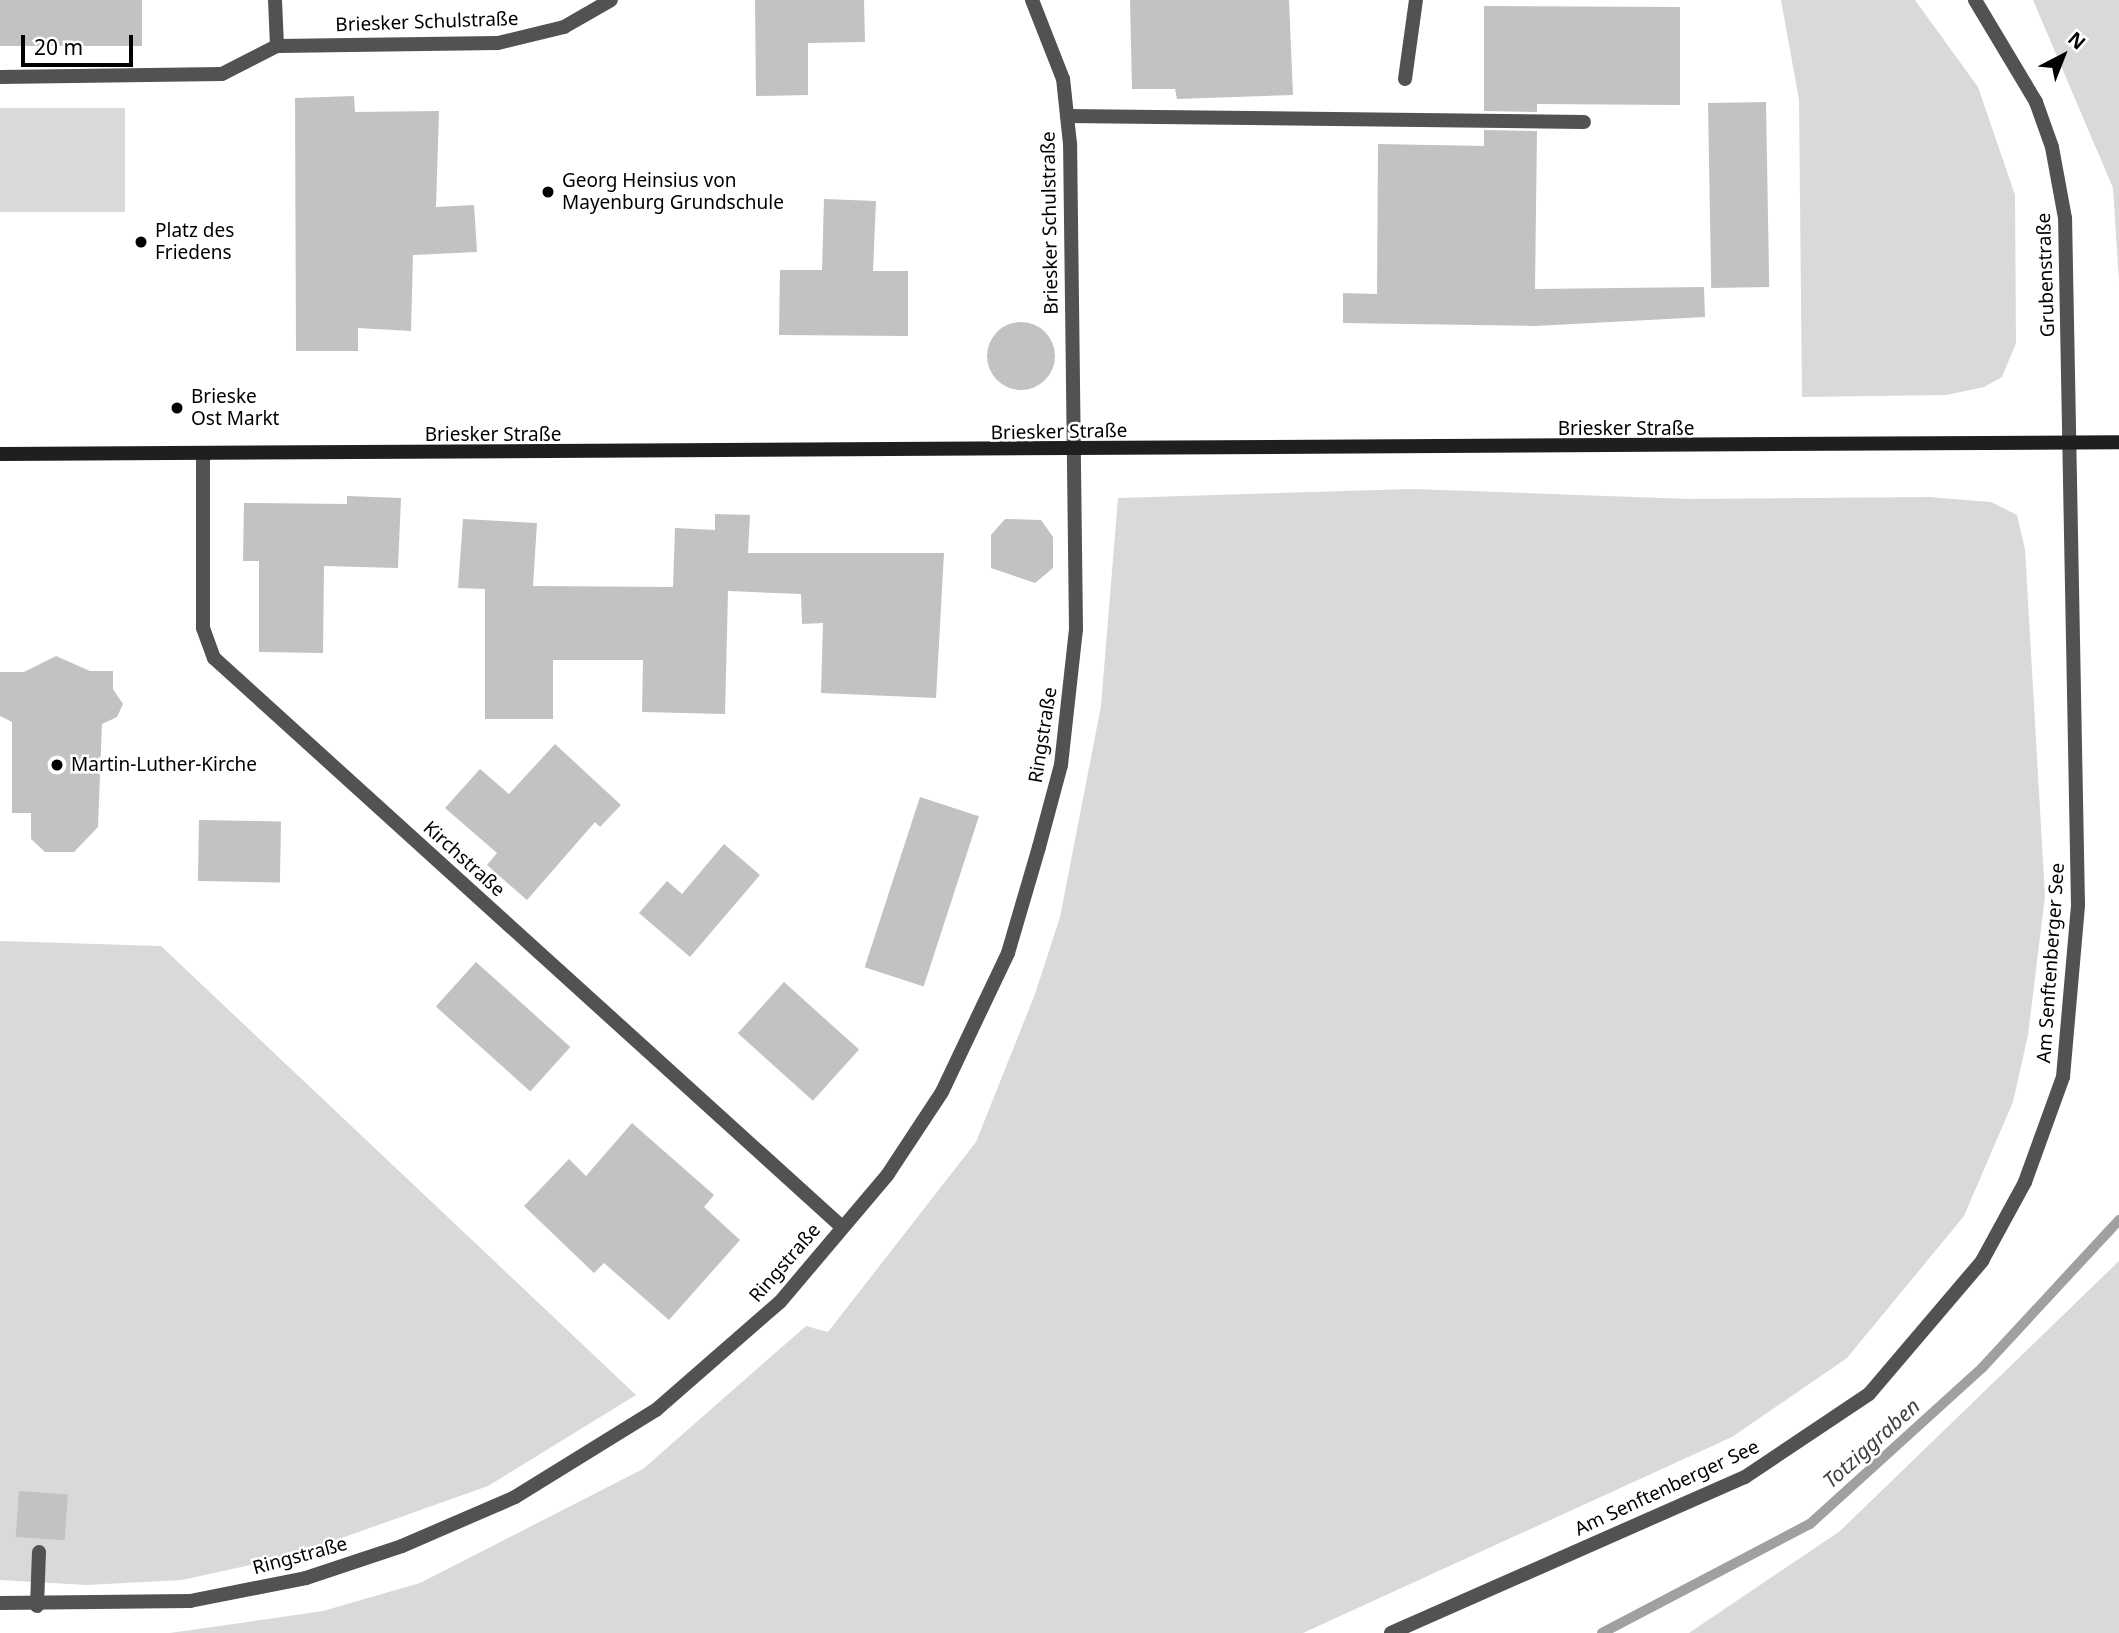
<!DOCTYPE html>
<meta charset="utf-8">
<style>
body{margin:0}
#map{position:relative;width:2119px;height:1633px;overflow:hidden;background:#fff;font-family:"Noto Sans",sans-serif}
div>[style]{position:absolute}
.green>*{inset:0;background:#d9d9d9;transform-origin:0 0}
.stream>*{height:10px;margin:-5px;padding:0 5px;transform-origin:5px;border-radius:5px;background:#a0a0a0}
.building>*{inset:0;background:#c2c2c2;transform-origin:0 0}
.round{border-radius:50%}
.service>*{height:14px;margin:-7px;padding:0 7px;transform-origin:7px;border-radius:7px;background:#525252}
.minor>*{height:14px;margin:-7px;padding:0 7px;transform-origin:7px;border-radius:7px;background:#525252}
.tertiary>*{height:14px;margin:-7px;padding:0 7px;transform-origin:7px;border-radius:7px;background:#525252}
.secondary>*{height:14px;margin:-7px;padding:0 7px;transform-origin:7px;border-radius:7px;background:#1f1f1f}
.dots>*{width:19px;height:19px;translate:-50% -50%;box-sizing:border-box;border:4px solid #fff;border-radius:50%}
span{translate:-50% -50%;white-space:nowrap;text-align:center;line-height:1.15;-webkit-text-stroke:5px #fff;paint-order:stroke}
.street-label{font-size:19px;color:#000}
.poi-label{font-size:19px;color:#000}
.left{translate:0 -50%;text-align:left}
.water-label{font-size:21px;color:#414141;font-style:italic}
.north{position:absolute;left:2028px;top:21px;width:70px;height:70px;-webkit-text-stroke:5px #fff;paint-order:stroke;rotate:42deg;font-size:19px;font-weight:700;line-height:28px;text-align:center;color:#000}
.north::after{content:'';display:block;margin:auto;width:24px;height:32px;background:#000;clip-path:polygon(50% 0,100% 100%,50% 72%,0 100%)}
.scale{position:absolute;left:21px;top:35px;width:112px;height:32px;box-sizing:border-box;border:4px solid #000;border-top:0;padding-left:9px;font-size:21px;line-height:24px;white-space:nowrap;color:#000;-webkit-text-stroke:5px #fff;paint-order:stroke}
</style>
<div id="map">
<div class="green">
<i style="clip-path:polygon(1781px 0,1915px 0,1978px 87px,2015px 195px,2016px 343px,2002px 377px,1984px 387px,1946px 395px,1802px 397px,1799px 100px)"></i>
<i style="clip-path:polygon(2033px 0,2119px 0,2119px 282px,2113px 188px)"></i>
<i style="left:0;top:108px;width:125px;height:104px"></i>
<i style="clip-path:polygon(1412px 489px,1690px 499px,1929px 497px,1991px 502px,2017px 515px,2025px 549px,2045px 896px,2028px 1035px,2013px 1102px,1964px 1216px,1847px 1358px,1732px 1437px,1303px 1633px,170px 1633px,323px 1611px,420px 1583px,643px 1469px,806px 1326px,828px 1332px,976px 1142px,1035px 994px,1060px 917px,1101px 706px,1118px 498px)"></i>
<i style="clip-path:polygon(0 941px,161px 946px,636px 1395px,488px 1486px,291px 1556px,182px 1580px,87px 1585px,0 1580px)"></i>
<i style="clip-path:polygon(2119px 1261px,2119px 1633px,1689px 1633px,1840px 1531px)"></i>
</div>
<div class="stream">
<i style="left:1602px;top:1633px;width:235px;rotate:-27.7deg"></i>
<i style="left:1810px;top:1524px;width:232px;rotate:-42.2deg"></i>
<i style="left:1982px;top:1368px;width:202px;rotate:-47.2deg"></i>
</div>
<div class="building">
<i style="left:0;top:0;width:142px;height:46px"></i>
<i style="clip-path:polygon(755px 0,864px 0,865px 42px,808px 43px,808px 95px,756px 96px)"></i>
<i style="clip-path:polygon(1130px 0,1289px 0,1293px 95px,1177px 99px,1175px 89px,1132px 89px)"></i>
<i style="clip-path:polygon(1484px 6px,1680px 7px,1680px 105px,1537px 104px,1537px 112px,1484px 111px)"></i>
<i style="clip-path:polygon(354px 96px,355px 112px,439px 111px,436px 207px,474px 205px,477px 252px,413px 255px,411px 331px,358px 328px,358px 351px,296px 351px,295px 98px)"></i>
<i style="left:1766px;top:102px;width:185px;height:58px;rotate:89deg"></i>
<i style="clip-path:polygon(1484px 130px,1537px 131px,1535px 289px,1704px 287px,1705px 317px,1535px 326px,1343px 323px,1343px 293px,1377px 294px,1378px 144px,1484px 146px)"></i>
<i style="clip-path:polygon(824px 199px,876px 201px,873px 271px,908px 271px,908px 336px,779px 335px,780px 270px,822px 270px)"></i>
<i class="round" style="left:987px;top:322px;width:68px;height:68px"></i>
<i style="clip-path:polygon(347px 496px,401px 498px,398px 568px,324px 566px,323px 653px,259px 652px,259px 561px,243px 561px,244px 503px,347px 504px)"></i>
<i style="clip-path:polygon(715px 514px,750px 515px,748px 553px,944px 553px,936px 698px,821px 693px,823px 623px,802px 624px,801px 594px,728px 591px,725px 714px,642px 712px,643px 660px,553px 660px,553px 719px,485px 719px,485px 589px,458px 588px,463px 519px,537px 523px,533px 586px,673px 587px,675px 528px,715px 530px)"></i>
<i style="clip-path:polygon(1005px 519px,1041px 520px,1053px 537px,1053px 568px,1035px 583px,991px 568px,991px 535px)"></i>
<i style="clip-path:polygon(56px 656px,90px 671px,113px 671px,113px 689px,123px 704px,117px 717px,102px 724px,98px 827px,74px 852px,45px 852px,31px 839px,31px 813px,12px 813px,12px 722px,0 716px,0 672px,24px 672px)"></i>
<i style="clip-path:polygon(555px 744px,621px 805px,600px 827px,595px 822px,527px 900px,487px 865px,497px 853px,445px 808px,480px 769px,509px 794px)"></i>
<i style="left:920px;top:797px;width:62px;height:179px;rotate:18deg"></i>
<i style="left:199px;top:820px;width:82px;height:61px;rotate:1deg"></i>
<i style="clip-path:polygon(724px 844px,760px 875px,690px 957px,639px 913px,667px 881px,682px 894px)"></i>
<i style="left:476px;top:962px;width:127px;height:60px;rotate:42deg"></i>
<i style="left:784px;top:982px;width:101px;height:69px;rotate:42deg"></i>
<i style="clip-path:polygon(632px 1123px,714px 1195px,704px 1207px,740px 1240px,669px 1320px,604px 1263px,594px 1273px,524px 1206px,569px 1159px,586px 1176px)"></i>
<i style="left:19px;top:1491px;width:49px;height:46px;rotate:4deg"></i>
</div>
<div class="service">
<i style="left:1405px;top:79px;width:80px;rotate:-82.1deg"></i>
<i style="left:1067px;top:116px;width:517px;rotate:0.66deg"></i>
<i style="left:37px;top:1606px;width:54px;rotate:-87.9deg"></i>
</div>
<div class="minor">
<i style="left:275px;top:0;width:46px;rotate:87.5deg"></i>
<i style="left:277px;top:46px;width:221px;rotate:-0.8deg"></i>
<i style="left:498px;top:43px;width:68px;rotate:-13.6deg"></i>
<i style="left:564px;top:27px;width:54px;rotate:-29.9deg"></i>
<i style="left:0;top:77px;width:222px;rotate:-0.8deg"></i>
<i style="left:222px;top:74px;width:62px;rotate:-27deg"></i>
<i style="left:203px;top:454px;width:174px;rotate:90deg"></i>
<i style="left:203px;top:628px;width:32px;rotate:70deg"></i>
<i style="left:214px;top:658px;width:847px;rotate:42.18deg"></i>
<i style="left:0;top:1603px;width:190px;rotate:-0.6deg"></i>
<i style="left:190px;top:1601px;width:118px;rotate:-11.2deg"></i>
<i style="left:306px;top:1578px;width:101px;rotate:-18.4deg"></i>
<i style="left:402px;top:1546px;width:123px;rotate:-23.4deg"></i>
<i style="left:515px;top:1497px;width:166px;rotate:-31.7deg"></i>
<i style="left:656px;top:1410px;width:164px;rotate:-41.1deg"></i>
<i style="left:780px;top:1302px;width:167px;rotate:-49.8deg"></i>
<i style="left:888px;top:1174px;width:98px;rotate:-56.6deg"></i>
<i style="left:942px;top:1092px;width:154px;rotate:-64.6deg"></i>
<i style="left:1008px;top:953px;width:110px;rotate:-73.7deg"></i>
<i style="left:1039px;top:847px;width:85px;rotate:-75deg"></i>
<i style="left:1061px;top:765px;width:137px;rotate:-83.7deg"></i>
<i style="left:1076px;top:629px;width:485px;rotate:-90.7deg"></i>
<i style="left:1070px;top:144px;width:65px;rotate:-96.1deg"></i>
<i style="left:1063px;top:79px;width:85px;rotate:-111.4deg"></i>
</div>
<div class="tertiary">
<i style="left:1391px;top:1633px;width:387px;rotate:-23.8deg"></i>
<i style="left:1745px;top:1477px;width:149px;rotate:-33.8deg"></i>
<i style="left:1869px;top:1394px;width:175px;rotate:-49.6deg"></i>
<i style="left:1982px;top:1261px;width:90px;rotate:-61.4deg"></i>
<i style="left:2025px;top:1182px;width:112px;rotate:-70.1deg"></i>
<i style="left:2063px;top:1077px;width:173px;rotate:-85deg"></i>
<i style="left:2078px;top:905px;width:687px;rotate:-91.08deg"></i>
<i style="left:2065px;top:218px;width:72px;rotate:-100.4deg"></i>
<i style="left:2052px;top:147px;width:48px;rotate:-109.6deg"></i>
<i style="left:2036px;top:102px;width:119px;rotate:-120.9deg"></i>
</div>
<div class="secondary">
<i style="left:0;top:454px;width:2119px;rotate:-0.32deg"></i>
</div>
<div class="dots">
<i style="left:548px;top:192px;background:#000"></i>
<i style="left:141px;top:242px;background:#000"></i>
<i style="left:177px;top:408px;background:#000"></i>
<i style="left:57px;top:765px;background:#000"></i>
</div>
<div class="street-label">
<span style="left:427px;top:22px;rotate:-2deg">Briesker Schulstraße</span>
<span style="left:1050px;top:223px;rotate:-91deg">Briesker Schulstraße</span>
<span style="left:2046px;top:275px;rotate:-92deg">Grubenstraße</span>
<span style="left:1626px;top:429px">Briesker Straße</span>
<span style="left:1059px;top:432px;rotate:-1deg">Briesker Straße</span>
<span style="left:493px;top:435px">Briesker Straße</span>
<span style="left:1043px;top:735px;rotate:-81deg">Ringstraße</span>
<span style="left:464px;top:859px;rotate:42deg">Kirchstraße</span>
<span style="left:2051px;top:963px;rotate:-86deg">Am Senftenberger See</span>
<span style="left:785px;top:1263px;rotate:-49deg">Ringstraße</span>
<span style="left:1667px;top:1488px;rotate:-25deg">Am Senftenberger See</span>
<span style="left:300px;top:1556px;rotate:-15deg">Ringstraße</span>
</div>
<div class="poi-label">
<span class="left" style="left:562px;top:192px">Georg Heinsius von<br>Mayenburg Grundschule</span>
<span class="left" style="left:155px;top:242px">Platz des<br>Friedens</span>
<span class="left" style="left:191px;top:408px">Brieske<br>Ost Markt</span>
<span class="left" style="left:71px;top:765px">Martin-Luther-Kirche</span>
</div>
<div class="water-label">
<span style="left:1871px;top:1443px;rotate:-42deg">Totziggraben</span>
</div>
<div class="north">N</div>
<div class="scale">20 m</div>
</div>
